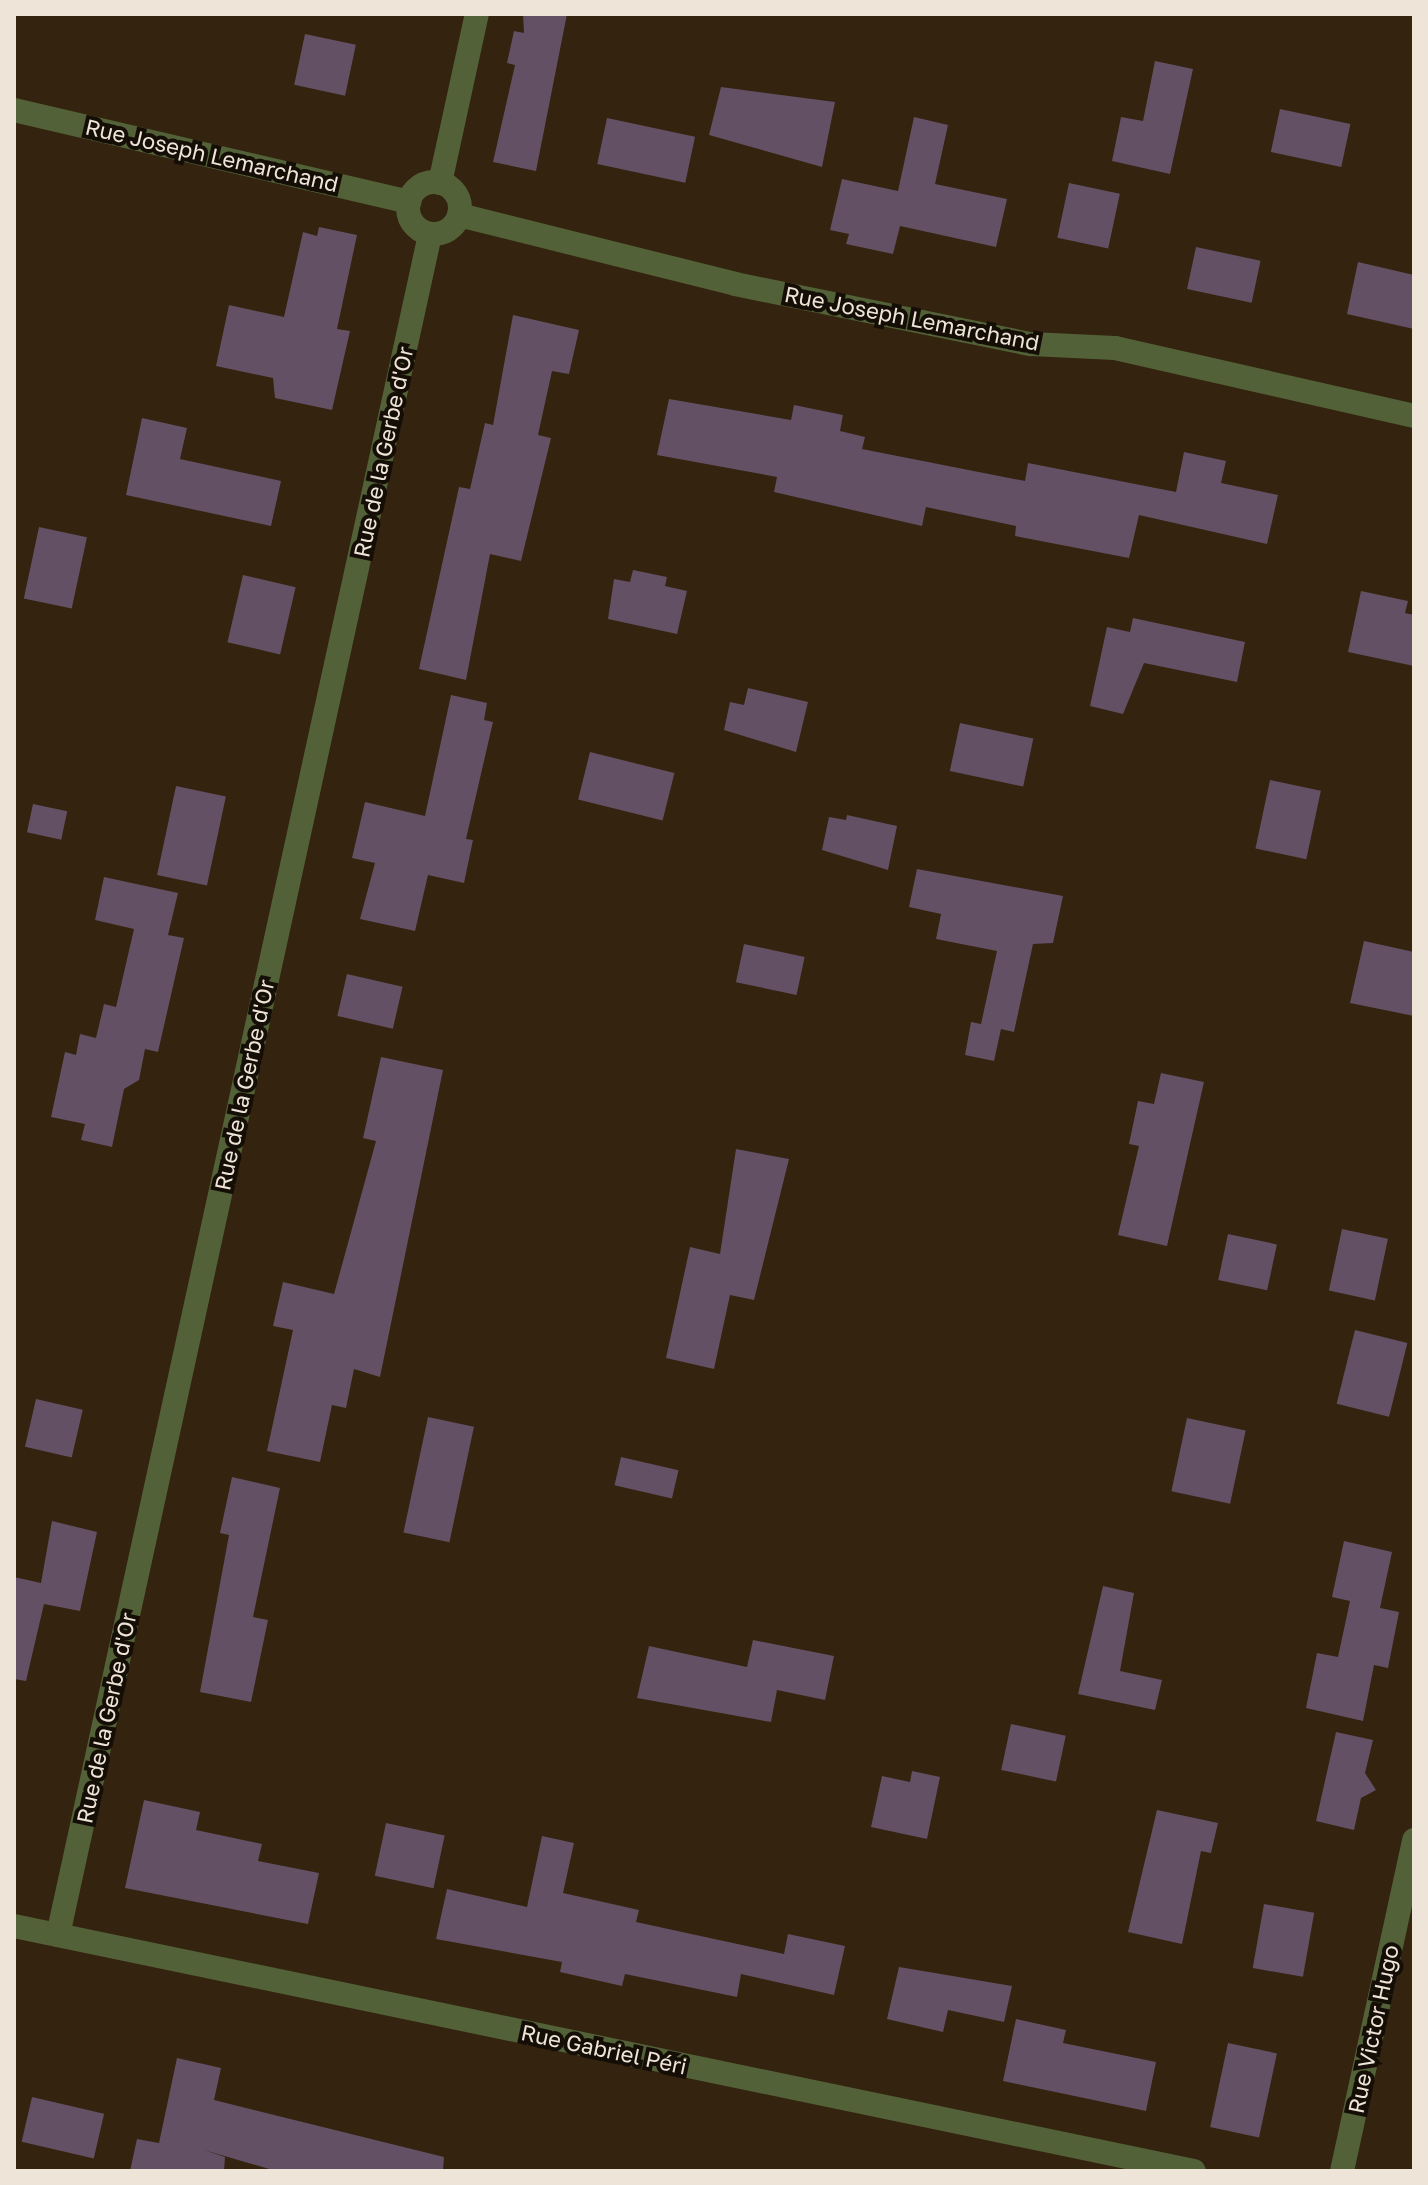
<!DOCTYPE html>
<meta charset="utf-8">
<style>
body{margin:0}
#map{position:relative;width:1428px;height:2185px;overflow:hidden;background:#33230f;font-family:"Golos Text",sans-serif}
div>[style]{position:absolute}
.building>*{inset:0;background:#635064;transform-origin:0 0}
.street>*{height:24px;margin:-12px;padding:0 12px;transform-origin:12px;border-radius:12px;background:#526137}
.street>.ring{margin:-12px;padding:0;box-sizing:content-box;background:none;border:24px solid #526137;border-radius:50%}
span{translate:-50% -50%;white-space:nowrap;text-align:center;line-height:1.15;-webkit-text-stroke:8px #150e06;paint-order:stroke}
.street-label{font-size:22px;color:#eee4d7}
.frame{position:absolute;inset:0;border:16px solid #eee4d7;pointer-events:none}
</style>
<div id="map">
<div class="building">
<i style="clip-path:polygon(523px 14px,567px 14px,536px 171px,493px 162px,515px 65px,507px 63px,514px 31px,524px 33px)"></i>
<i style="left:305px;top:34px;width:52px;height:52px;rotate:12deg"></i>
<i style="clip-path:polygon(1155px 61px,1193px 69px,1170px 174px,1112px 161px,1121px 117px,1143px 121px)"></i>
<i style="clip-path:polygon(721px 87px,835px 102px,822px 167px,709px 135px)"></i>
<i style="left:1280px;top:109px;width:72px;height:44px;rotate:12deg"></i>
<i style="clip-path:polygon(914px 117px,948px 125px,935px 184px,1007px 199px,996px 247px,900px 226px,893px 254px,846px 244px,849px 234px,830px 230px,842px 179px,898px 191px)"></i>
<i style="left:607px;top:118px;width:90px;height:47px;rotate:12deg"></i>
<i style="left:1069px;top:183px;width:52px;height:56px;rotate:12deg"></i>
<i style="clip-path:polygon(319px 227px,357px 235px,337px 329px,350px 331px,332px 410px,275px 398px,273px 378px,216px 366px,229px 305px,284px 317px,303px 232px,317px 236px)"></i>
<i style="left:1196px;top:247px;width:66px;height:43px;rotate:12deg"></i>
<i style="clip-path:polygon(1358px 262px,1414px 275px,1414px 329px,1347px 314px)"></i>
<i style="clip-path:polygon(513px 315px,579px 330px,569px 374px,552px 371px,538px 435px,551px 438px,521px 561px,490px 554px,466px 680px,419px 669px,459px 487px,470px 489px,485px 423px,493px 425px)"></i>
<i style="clip-path:polygon(669px 399px,791px 420px,794px 405px,843px 415px,840px 431px,865px 437px,862px 449px,1025px 481px,1028px 463px,1176px 492px,1184px 452px,1226px 461px,1221px 483px,1278px 495px,1267px 544px,1139px 515px,1129px 558px,1015px 536px,1016px 526px,926px 507px,922px 526px,774px 492px,777px 477px,657px 455px)"></i>
<i style="clip-path:polygon(142px 418px,187px 428px,180px 459px,281px 481px,271px 526px,126px 495px)"></i>
<i style="left:39px;top:527px;width:49px;height:73px;rotate:12deg"></i>
<i style="clip-path:polygon(633px 570px,667px 577px,665px 586px,687px 591px,677px 634px,608px 619px,614px 579px,630px 582px)"></i>
<i style="left:243px;top:575px;width:54px;height:69px;rotate:13deg"></i>
<i style="clip-path:polygon(1361px 591px,1408px 601px,1405px 613px,1414px 615px,1414px 666px,1348px 652px)"></i>
<i style="clip-path:polygon(1133px 618px,1245px 642px,1237px 682px,1144px 663px,1123px 714px,1090px 706px,1107px 627px,1130px 632px)"></i>
<i style="clip-path:polygon(748px 688px,808px 702px,796px 752px,724px 730px,730px 702px,744px 705px)"></i>
<i style="clip-path:polygon(451px 695px,487px 703px,484px 720px,493px 722px,466px 839px,473px 840px,464px 883px,428px 875px,415px 931px,360px 919px,375px 863px,352px 858px,365px 802px,425px 816px)"></i>
<i style="left:960px;top:723px;width:75px;height:49px;rotate:12deg"></i>
<i style="left:590px;top:752px;width:87px;height:49px;rotate:14deg"></i>
<i style="left:1270px;top:780px;width:52px;height:70px;rotate:12deg"></i>
<i style="left:176px;top:786px;width:51px;height:91px;rotate:12deg"></i>
<i style="left:33px;top:804px;width:35px;height:29px;rotate:12deg"></i>
<i style="clip-path:polygon(847px 815px,897px 826px,888px 870px,822px 850px,829px 817px,846px 820px)"></i>
<i style="clip-path:polygon(917px 869px,1063px 896px,1053px 943px,1033px 944px,1014px 1032px,1001px 1029px,994px 1061px,965px 1055px,971px 1022px,981px 1024px,997px 951px,936px 939px,941px 914px,909px 907px)"></i>
<i style="clip-path:polygon(104px 877px,178px 893px,168px 935px,184px 938px,158px 1052px,145px 1049px,139px 1080px,124px 1089px,112px 1147px,81px 1140px,85px 1124px,51px 1117px,65px 1052px,76px 1055px,80px 1034px,96px 1038px,104px 1004px,116px 1007px,134px 929px,95px 920px)"></i>
<i style="clip-path:polygon(1364px 941px,1414px 952px,1414px 1016px,1350px 1003px)"></i>
<i style="left:744px;top:944px;width:62px;height:39px;rotate:12deg"></i>
<i style="left:347px;top:974px;width:57px;height:43px;rotate:13deg"></i>
<i style="clip-path:polygon(381px 1057px,443px 1070px,380px 1377px,354px 1369px,346px 1408px,332px 1405px,320px 1462px,267px 1451px,293px 1330px,273px 1326px,283px 1282px,334px 1294px,376px 1141px,363px 1138px)"></i>
<i style="clip-path:polygon(1161px 1073px,1204px 1082px,1167px 1246px,1118px 1235px,1139px 1146px,1129px 1144px,1138px 1101px,1154px 1104px)"></i>
<i style="clip-path:polygon(736px 1149px,789px 1159px,754px 1300px,730px 1295px,714px 1369px,666px 1358px,690px 1247px,720px 1254px)"></i>
<i style="left:1342px;top:1229px;width:47px;height:63px;rotate:12deg"></i>
<i style="left:1228px;top:1234px;width:50px;height:47px;rotate:12deg"></i>
<i style="left:1355px;top:1330px;width:54px;height:76px;rotate:14deg"></i>
<i style="left:36px;top:1399px;width:48px;height:49px;rotate:13deg"></i>
<i style="left:428px;top:1417px;width:47px;height:118px;rotate:12deg"></i>
<i style="left:1187px;top:1418px;width:60px;height:75px;rotate:12deg"></i>
<i style="left:621px;top:1457px;width:59px;height:29px;rotate:13deg"></i>
<i style="clip-path:polygon(232px 1477px,280px 1488px,253px 1617px,268px 1620px,251px 1702px,200px 1692px,229px 1535px,220px 1533px)"></i>
<i style="clip-path:polygon(52px 1521px,97px 1532px,80px 1611px,44px 1604px,26px 1681px,14px 1679px,14px 1577px,41px 1583px)"></i>
<i style="clip-path:polygon(1344px 1541px,1392px 1552px,1380px 1608px,1399px 1612px,1388px 1668px,1374px 1665px,1363px 1721px,1306px 1708px,1317px 1653px,1338px 1657px,1350px 1601px,1332px 1597px)"></i>
<i style="clip-path:polygon(1103px 1586px,1134px 1593px,1120px 1671px,1162px 1680px,1155px 1710px,1078px 1694px)"></i>
<i style="clip-path:polygon(753px 1640px,834px 1656px,825px 1700px,777px 1690px,771px 1722px,637px 1698px,649px 1646px,747px 1667px)"></i>
<i style="left:1011px;top:1724px;width:56px;height:47px;rotate:12deg"></i>
<i style="clip-path:polygon(1336px 1732px,1373px 1740px,1365px 1773px,1376px 1790px,1361px 1798px,1354px 1830px,1316px 1821px)"></i>
<i style="clip-path:polygon(912px 1771px,940px 1777px,927px 1839px,871px 1827px,882px 1776px,910px 1782px)"></i>
<i style="clip-path:polygon(144px 1800px,200px 1812px,196px 1830px,262px 1844px,258px 1861px,319px 1873px,308px 1924px,125px 1888px)"></i>
<i style="clip-path:polygon(1157px 1810px,1218px 1823px,1211px 1853px,1201px 1851px,1182px 1944px,1128px 1932px)"></i>
<i style="left:386px;top:1823px;width:60px;height:54px;rotate:12deg"></i>
<i style="clip-path:polygon(542px 1836px,574px 1843px,563px 1893px,639px 1910px,636px 1922px,784px 1954px,788px 1934px,845px 1946px,834px 1995px,741px 1974px,737px 1997px,625px 1974px,622px 1986px,560px 1972px,562px 1962px,436px 1939px,447px 1889px,527px 1907px)"></i>
<i style="left:1264px;top:1904px;width:51px;height:65px;rotate:10deg"></i>
<i style="clip-path:polygon(899px 1967px,1012px 1986px,1004px 2022px,948px 2010px,943px 2032px,887px 2019px)"></i>
<i style="clip-path:polygon(1016px 2019px,1066px 2030px,1063px 2043px,1156px 2062px,1146px 2111px,1003px 2081px)"></i>
<i style="left:1228px;top:2043px;width:50px;height:86px;rotate:12deg"></i>
<i style="clip-path:polygon(177px 2058px,221px 2068px,214px 2100px,444px 2157px,443px 2171px,276px 2171px,204px 2150px,225px 2157px,224px 2171px,130px 2171px,137px 2139px,159px 2143px)"></i>
<i style="left:32px;top:2097px;width:74px;height:46px;rotate:13deg"></i>
</div>
<div class="street">
<i style="left:14px;top:110px;width:406px;rotate:13.1deg"></i>
<i class="ring" style="left:408px;top:182px;width:28px;height:28px"></i>
<i style="left:440px;top:183px;width:173px;rotate:-77.7deg"></i>
<i style="left:459px;top:215px;width:284px;rotate:14deg"></i>
<i style="left:735px;top:284px;width:302px;rotate:11.5deg"></i>
<i style="left:1031px;top:344px;width:84px;rotate:2.7deg"></i>
<i style="left:1115px;top:348px;width:307px;rotate:12.8deg"></i>
<i style="left:14px;top:1926px;width:1205px;rotate:11.73deg"></i>
<i style="left:58px;top:1935px;width:1741px;rotate:-77.66deg"></i>
<i style="left:1342px;top:2171px;width:339px;rotate:-77.7deg"></i>
</div>
<div class="street-label">
<span style="left:212px;top:155px;rotate:13deg">Rue Joseph Lemarchand</span>
<span style="left:912px;top:318px;rotate:11deg">Rue Joseph Lemarchand</span>
<span style="left:383px;top:452px;rotate:-78deg">Rue de la Gerbe d'Or</span>
<span style="left:244px;top:1085px;rotate:-78deg">Rue de la Gerbe d'Or</span>
<span style="left:106px;top:1718px;rotate:-78deg">Rue de la Gerbe d'Or</span>
<span style="left:1373px;top:2029px;rotate:-78deg">Rue Victor Hugo</span>
<span style="left:604px;top:2049px;rotate:12deg">Rue Gabriel Péri</span>
</div>
<div class="frame"></div>
</div>
